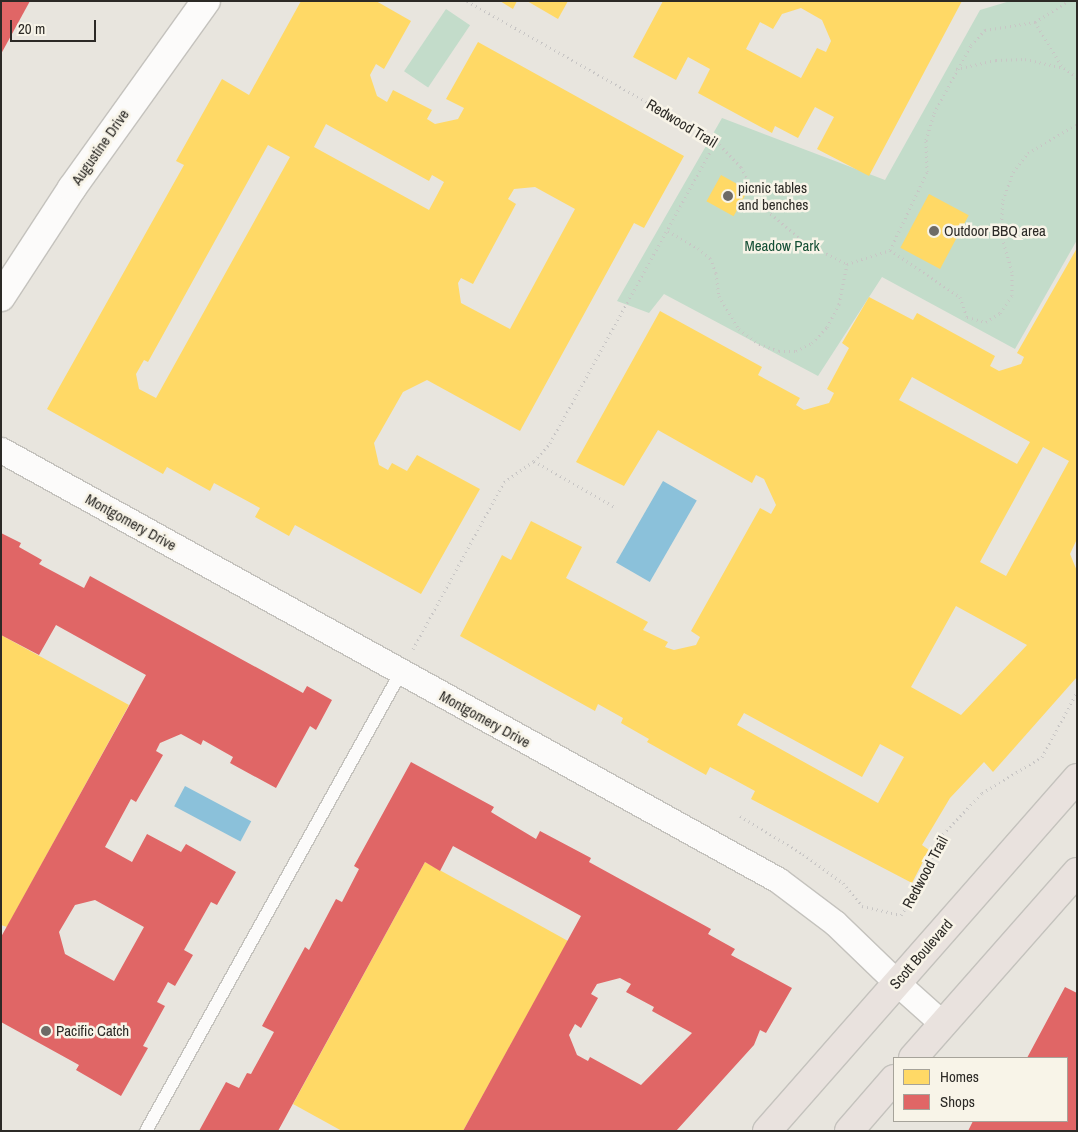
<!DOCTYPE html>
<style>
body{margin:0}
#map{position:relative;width:1078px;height:1132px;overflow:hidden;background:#e8e5de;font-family:"Archivo Narrow",sans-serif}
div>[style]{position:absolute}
.green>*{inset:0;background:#c3dcca;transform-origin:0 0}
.water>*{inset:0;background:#8bc1da;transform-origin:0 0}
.homes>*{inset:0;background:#ffd966;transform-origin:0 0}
.shops>*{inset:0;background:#e06666}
.path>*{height:3px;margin-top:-1.5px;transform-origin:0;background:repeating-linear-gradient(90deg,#c8c6c5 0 1px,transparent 0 5px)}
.roads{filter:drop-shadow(1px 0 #c4c2bd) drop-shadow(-1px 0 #c4c2bd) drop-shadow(0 1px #c4c2bd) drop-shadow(0 -1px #c4c2bd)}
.service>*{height:12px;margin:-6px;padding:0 6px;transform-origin:6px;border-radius:6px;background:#fcfbfa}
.minor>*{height:25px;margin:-12.5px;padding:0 12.5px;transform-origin:12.5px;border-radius:12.5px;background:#fcfbfa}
.tertiary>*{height:28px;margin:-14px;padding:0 14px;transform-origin:14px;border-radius:14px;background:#fcfbfa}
.primary>*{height:28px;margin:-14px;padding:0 14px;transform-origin:14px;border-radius:14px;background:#e9e2de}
.dots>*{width:14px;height:14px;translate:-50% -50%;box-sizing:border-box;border:2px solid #f8f4e8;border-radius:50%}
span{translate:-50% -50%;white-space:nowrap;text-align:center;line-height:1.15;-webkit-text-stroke:5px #f8f4e8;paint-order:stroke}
.street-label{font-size:15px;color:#2c2a26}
.poi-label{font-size:15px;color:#2c2a26}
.left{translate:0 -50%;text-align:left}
.park-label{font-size:15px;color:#144f35}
.frame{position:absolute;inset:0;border:2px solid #2c2a26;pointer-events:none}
.legend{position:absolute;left:893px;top:1057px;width:175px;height:65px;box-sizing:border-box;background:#f8f4e8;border:1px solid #a6a39a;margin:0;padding:6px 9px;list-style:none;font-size:15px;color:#2c2a26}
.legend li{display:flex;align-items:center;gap:10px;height:25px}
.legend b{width:25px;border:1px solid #a6a39a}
.scale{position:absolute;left:10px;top:20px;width:86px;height:22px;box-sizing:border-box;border:2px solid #2c2a26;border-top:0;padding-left:6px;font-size:15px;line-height:18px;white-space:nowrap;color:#2c2a26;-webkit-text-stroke:4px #f8f4e8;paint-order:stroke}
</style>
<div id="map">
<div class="green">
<i style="clip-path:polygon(1010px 1px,1077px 1px,1077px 240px,1015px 349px,882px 277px,818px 376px,664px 294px,649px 313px,617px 301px,722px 118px,885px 180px,980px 10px)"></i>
<i style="left:446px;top:9px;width:29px;height:75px;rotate:34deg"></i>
</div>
<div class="water">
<i style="left:663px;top:481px;width:39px;height:94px;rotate:30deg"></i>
<i style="left:185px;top:786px;width:75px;height:23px;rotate:28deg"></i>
</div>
<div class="homes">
<i style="clip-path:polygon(evenodd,301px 1px,376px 1px,411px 21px,384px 69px,376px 64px,370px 75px,377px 96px,387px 102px,393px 90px,432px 110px,427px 119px,435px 124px,458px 119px,464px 108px,446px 99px,478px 42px,684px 156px,644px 228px,634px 223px,520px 431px,427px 380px,403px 392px,374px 443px,379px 465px,388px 470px,392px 463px,407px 471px,417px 455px,480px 489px,421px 594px,295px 525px,289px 536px,255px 517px,260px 508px,214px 483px,210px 491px,167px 467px,163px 474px,47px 409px,184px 165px,176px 161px,222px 79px,249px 95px,301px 1px,326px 124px,429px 181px,432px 175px,444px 182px,429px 210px,314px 147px,326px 124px,301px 1px,268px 145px,290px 157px,156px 398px,139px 389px,136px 374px,144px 360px,148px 362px,268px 145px,301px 1px,535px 187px,575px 209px,510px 329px,461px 303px,458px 283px,461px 278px,473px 284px,516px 204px,508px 199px,514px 189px,535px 187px)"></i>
<i style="clip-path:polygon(500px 1px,517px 1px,513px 9px)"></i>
<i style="clip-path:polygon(527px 1px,568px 1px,558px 19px)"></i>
<i style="clip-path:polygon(evenodd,663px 1px,962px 1px,869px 176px,817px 149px,834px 117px,815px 107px,798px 138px,775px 126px,772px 133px,698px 93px,710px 69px,688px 57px,676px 80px,633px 57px,663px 1px,801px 8px,822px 20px,831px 41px,826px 52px,817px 48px,801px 78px,746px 49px,760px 22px,773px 29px,782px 14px,801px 8px)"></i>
<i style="left:721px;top:175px;width:31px;height:30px;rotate:29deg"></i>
<i style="left:929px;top:194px;width:45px;height:61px;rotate:28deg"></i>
<i style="clip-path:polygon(evenodd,1077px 248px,1077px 539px,1070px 554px,1077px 571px,1077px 677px,993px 772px,984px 762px,950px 798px,922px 845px,929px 850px,912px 883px,751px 799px,755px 791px,731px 778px,710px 767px,706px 775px,647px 742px,649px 739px,621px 723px,623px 718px,598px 704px,595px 711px,460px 636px,502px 555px,511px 560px,531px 521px,582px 547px,566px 578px,648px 622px,643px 630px,668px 642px,665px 647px,674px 650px,696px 645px,700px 637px,691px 631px,760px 508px,771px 514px,776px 505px,764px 479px,756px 475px,752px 483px,658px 430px,624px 486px,576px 462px,660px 311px,762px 367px,758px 375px,800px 398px,796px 405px,804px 410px,829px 403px,834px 393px,827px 389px,849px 348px,842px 343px,869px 297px,913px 320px,917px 313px,995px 356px,990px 366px,999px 371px,1021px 364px,1024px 357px,1017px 353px,1077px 248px,912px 377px,1030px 442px,1017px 464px,899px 400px,912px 377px,1077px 248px,1043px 447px,1069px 461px,1006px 576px,980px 562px,1043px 447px,1077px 248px,956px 606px,1027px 645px,961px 715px,911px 687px,956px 606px,1077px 248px,744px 713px,862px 777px,880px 744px,904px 757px,878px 803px,737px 725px,744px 713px)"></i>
<i style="clip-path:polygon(1px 635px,129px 705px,7px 927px,1px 925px)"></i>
<i style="clip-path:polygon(425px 862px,568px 941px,463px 1131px,342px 1131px,293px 1104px)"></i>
</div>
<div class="shops">
<i style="clip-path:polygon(1px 1px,30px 1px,1px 54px)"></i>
<i style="clip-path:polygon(evenodd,1px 533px,21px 543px,19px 547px,42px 560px,39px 564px,84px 588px,90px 576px,303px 693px,307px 686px,332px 700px,316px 730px,310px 726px,276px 788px,230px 763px,233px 757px,203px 740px,201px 745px,181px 734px,160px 743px,156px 751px,163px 755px,136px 802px,131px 799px,105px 847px,132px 862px,147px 834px,181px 852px,186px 844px,236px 872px,217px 905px,211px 902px,184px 950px,193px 955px,175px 986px,168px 982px,157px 1002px,165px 1006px,143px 1046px,148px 1048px,121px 1096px,76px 1070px,79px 1065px,1px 1022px,1px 937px,146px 675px,56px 625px,39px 655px,1px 635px,1px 533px,95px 900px,144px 927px,114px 981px,65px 954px,59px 932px,75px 905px,95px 900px)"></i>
<i style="clip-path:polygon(evenodd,411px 762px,494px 807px,491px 812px,536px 839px,540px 831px,591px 858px,589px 862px,711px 929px,708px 934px,735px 949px,731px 955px,792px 988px,766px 1033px,760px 1030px,754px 1045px,676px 1131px,463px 1131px,581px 916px,453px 846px,440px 871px,425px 862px,278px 1131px,199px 1131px,226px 1082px,239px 1088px,247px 1073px,251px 1074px,274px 1032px,262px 1026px,305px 947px,309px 950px,336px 899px,342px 902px,359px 869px,354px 866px,411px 762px,620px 978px,631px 984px,626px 992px,654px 1007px,652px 1011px,692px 1033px,641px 1085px,590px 1057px,588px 1061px,577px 1055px,569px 1035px,575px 1024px,581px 1028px,598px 998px,591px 994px,597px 984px,620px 978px)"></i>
<i style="clip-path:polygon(1065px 987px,1077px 993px,1077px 1131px,968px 1131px,973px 1121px,1067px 1121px,1067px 1058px,1027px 1058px)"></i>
</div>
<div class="path">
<i style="left:467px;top:1px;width:286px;rotate:29.3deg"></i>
<i style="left:716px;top:141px;width:36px;rotate:46deg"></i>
<i style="left:741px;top:167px;width:46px;rotate:61.2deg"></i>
<i style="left:763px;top:207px;width:54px;rotate:40.5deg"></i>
<i style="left:804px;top:242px;width:48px;rotate:27.1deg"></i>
<i style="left:847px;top:264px;width:45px;rotate:-18deg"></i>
<i style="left:890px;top:250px;width:84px;rotate:33.9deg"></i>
<i style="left:960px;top:297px;width:21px;rotate:71deg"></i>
<i style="left:967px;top:317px;width:20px;rotate:15deg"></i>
<i style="left:986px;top:322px;width:17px;rotate:-33deg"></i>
<i style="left:1000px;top:313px;width:22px;rotate:-56deg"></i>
<i style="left:1012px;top:295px;width:23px;rotate:-90deg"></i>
<i style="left:1012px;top:272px;width:40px;rotate:-106deg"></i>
<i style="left:1001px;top:234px;width:34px;rotate:-87deg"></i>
<i style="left:1003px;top:200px;width:30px;rotate:-70deg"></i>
<i style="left:1013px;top:172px;width:24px;rotate:-52deg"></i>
<i style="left:1028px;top:153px;width:57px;rotate:-30.6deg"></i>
<i style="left:1035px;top:22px;width:54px;rotate:58.7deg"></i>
<i style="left:956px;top:69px;width:41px;rotate:-12.7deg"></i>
<i style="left:996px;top:60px;width:29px;rotate:-2deg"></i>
<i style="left:1025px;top:59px;width:40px;rotate:13deg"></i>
<i style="left:1064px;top:68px;width:16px;rotate:35deg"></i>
<i style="left:668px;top:231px;width:34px;rotate:30deg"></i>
<i style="left:698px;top:248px;width:16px;rotate:40deg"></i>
<i style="left:710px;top:258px;width:16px;rotate:68deg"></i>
<i style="left:716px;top:273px;width:23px;rotate:83deg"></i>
<i style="left:719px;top:296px;width:39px;rotate:59deg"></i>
<i style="left:739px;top:329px;width:25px;rotate:37deg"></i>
<i style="left:759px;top:344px;width:21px;rotate:19deg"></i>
<i style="left:779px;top:351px;width:17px"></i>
<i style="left:796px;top:351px;width:18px;rotate:-27deg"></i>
<i style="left:812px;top:343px;width:22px;rotate:-47deg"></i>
<i style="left:827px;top:327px;width:26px;rotate:-62deg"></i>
<i style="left:839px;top:304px;width:41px;rotate:-78.7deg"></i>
<i style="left:890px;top:250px;width:86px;rotate:-64.6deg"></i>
<i style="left:927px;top:172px;width:32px;rotate:-92deg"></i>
<i style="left:926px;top:140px;width:28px;rotate:-73deg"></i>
<i style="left:934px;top:113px;width:77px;rotate:-61.4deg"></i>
<i style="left:971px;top:45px;width:21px;rotate:-47deg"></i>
<i style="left:985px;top:30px;width:51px;rotate:-9.1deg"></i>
<i style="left:1035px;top:22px;width:40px;rotate:-32deg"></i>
<i style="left:534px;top:461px;width:93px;rotate:29.6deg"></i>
<i style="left:413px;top:649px;width:190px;rotate:-61.4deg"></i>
<i style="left:504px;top:482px;width:37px;rotate:-35deg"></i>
<i style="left:534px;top:461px;width:24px;rotate:-48deg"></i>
<i style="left:550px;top:443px;width:345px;rotate:-61.2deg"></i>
<i style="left:740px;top:816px;width:74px;rotate:31.1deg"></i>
<i style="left:803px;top:854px;width:49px;rotate:35.9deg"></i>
<i style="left:843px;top:883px;width:30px;rotate:50deg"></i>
<i style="left:862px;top:906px;width:40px;rotate:13deg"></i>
<i style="left:901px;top:915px;width:25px;rotate:-56deg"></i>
<i style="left:915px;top:894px;width:66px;rotate:-65deg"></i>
<i style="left:943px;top:834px;width:57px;rotate:-46.4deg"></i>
<i style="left:982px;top:793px;width:70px;rotate:-31deg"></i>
<i style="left:1042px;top:757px;width:74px;rotate:-61.7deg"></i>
</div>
<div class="roads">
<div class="service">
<i style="left:146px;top:1131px;width:525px;rotate:-60.95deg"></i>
</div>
<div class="minor">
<i style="left:1px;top:450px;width:888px;rotate:28.96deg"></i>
<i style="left:778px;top:880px;width:71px;rotate:37deg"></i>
<i style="left:835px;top:923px;width:85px;rotate:44deg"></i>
<i style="left:896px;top:982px;width:63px;rotate:41.8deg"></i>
</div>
<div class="tertiary">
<i style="left:1px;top:297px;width:130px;rotate:-56.9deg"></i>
<i style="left:72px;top:188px;width:230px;rotate:-54.4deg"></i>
</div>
<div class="primary">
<i style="left:913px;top:1058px;width:248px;rotate:-48.6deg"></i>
<i style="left:767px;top:1131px;width:470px;rotate:-48.7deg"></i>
<i style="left:849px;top:1131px;width:69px;rotate:-49.1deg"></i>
</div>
</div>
<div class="dots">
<i style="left:728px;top:196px;background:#6e6b66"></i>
<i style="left:934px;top:231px;background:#6e6b66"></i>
<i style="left:46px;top:1031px;background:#6e6b66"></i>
</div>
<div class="street-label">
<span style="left:682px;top:123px;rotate:31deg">Redwood Trail</span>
<span style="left:100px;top:147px;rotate:-55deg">Augustine Drive</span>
<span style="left:131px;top:522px;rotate:29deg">Montgomery Drive</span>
<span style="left:485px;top:719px;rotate:29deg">Montgomery Drive</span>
<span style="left:925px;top:872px;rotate:-62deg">Redwood Trail</span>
<span style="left:921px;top:954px;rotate:-49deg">Scott Boulevard</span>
</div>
<div class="poi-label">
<span class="left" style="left:738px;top:196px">picnic tables<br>and benches</span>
<span class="left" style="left:944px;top:231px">Outdoor BBQ area</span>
<span class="left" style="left:56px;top:1031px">Pacific Catch</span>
</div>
<div class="park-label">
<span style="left:782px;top:246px">Meadow Park</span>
</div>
<div class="frame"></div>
<ul class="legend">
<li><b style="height:14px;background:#ffd966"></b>Homes</li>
<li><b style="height:14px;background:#e06666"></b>Shops</li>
</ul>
<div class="scale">20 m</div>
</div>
